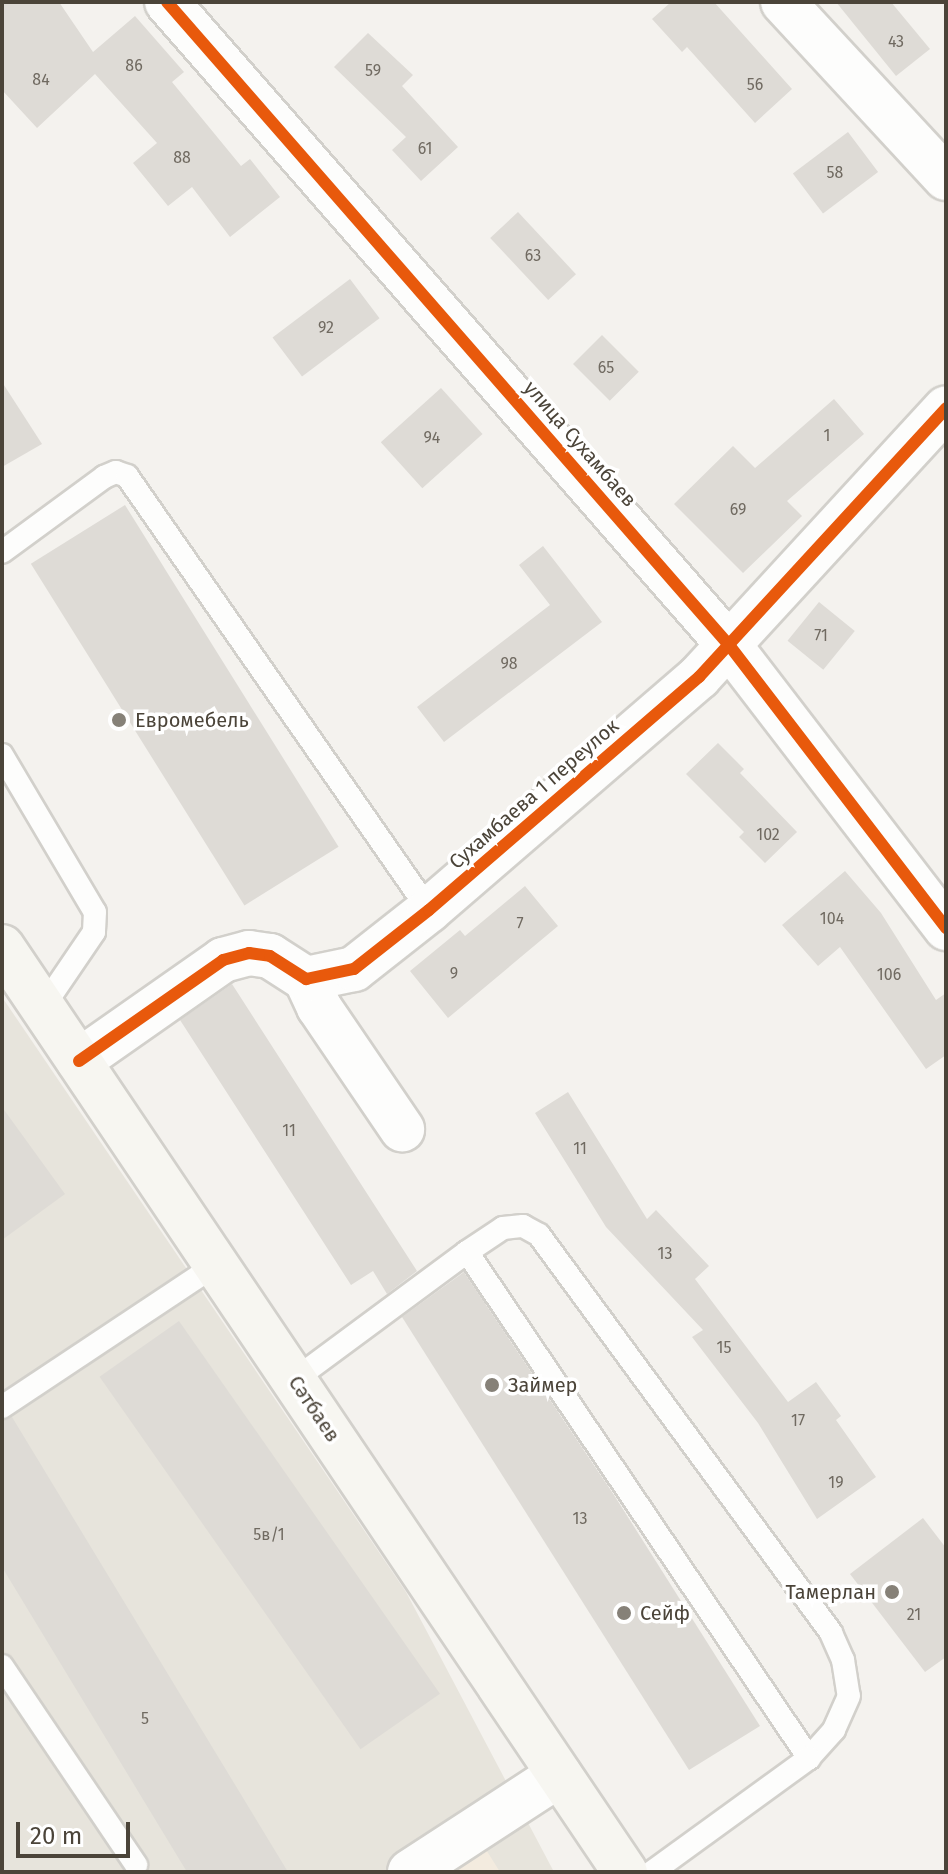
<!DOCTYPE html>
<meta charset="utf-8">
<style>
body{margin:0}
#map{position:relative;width:948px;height:1874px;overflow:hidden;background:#f4f2ee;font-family:"Fira Sans",sans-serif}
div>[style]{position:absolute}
.residential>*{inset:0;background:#e7e4dc}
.commercial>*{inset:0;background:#f3ebdf}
.building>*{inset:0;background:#dedbd6;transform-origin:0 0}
.roads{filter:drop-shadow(2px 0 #d2d0cb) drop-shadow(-2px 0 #d2d0cb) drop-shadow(0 2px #d2d0cb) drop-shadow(0 -2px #d2d0cb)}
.lane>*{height:22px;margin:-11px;padding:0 11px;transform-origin:11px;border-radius:11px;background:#fdfdfc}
.street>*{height:44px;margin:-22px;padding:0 22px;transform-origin:22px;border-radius:22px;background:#fdfdfc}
.secondary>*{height:44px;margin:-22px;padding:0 22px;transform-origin:22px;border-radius:22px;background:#f7f6f1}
.cycleway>*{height:12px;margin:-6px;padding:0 6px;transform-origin:6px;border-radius:6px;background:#e8590c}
.dots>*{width:22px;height:22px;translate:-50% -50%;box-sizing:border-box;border:4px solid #fff;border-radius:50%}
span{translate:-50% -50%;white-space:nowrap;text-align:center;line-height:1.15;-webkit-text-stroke:7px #fff;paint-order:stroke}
.number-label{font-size:16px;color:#706a61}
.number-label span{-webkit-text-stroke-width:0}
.street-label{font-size:20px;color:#4b4439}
.poi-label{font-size:20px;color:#4b4439}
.left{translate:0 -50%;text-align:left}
.right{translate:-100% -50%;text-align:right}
.frame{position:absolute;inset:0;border:4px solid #4b4439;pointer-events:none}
.scale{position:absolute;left:16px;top:1822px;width:114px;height:36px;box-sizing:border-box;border:4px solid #4b4439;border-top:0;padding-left:10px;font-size:24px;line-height:28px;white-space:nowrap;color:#4b4439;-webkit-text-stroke:6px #fff;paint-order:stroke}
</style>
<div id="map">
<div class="residential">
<i style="clip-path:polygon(2px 997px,406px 1592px,554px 1872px,2px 1872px)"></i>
</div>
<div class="commercial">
<i style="clip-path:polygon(485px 1848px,500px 1872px,446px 1872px)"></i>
</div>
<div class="building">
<i style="clip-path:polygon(2px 2px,59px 2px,93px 52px,135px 16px,184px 72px,172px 82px,241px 166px,250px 159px,280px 197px,230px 237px,192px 187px,168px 206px,133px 163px,157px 143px,95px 74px,37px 128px,2px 90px)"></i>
<i style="clip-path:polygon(671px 2px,714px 2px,792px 89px,755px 123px,687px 47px,682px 52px,652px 19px)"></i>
<i style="clip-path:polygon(836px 2px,891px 2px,930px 49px,896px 76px)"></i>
<i style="clip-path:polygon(368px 33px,413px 75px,402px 86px,458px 147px,421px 181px,392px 150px,406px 137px,334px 67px)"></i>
<i style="left:848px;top:132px;width:50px;height:69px;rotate:53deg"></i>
<i style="left:518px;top:212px;width:85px;height:38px;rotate:47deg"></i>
<i style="left:350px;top:279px;width:49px;height:97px;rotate:53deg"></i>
<i style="left:602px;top:335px;width:52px;height:41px;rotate:45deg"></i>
<i style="clip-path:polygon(2px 382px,42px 444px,2px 467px)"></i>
<i style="left:441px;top:388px;width:62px;height:81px;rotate:48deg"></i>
<i style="clip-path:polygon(834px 399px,864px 434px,787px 501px,802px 516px,743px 573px,674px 504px,733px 446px,755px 468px)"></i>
<i style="left:125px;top:505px;width:403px;height:111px;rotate:58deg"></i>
<i style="clip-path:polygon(543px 546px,602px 622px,444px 742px,417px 707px,550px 605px,519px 565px)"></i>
<i style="left:819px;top:602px;width:46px;height:50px;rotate:39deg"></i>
<i style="clip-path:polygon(718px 743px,744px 769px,740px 773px,797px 832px,765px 863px,739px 837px,744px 832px,686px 774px)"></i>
<i style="clip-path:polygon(845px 871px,881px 913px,936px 1000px,946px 993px,946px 1055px,926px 1069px,840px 947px,818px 966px,782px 925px)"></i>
<i style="clip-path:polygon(525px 886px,558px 926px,448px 1018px,410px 971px,460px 930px,465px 936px)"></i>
<i style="clip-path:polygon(232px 984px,417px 1271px,387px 1294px,373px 1271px,351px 1285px,180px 1020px)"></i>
<i style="clip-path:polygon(568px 1092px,647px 1219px,656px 1210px,709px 1266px,695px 1279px,788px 1402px,816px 1382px,841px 1416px,836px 1420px,876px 1477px,817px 1519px,758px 1423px,692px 1337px,703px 1330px,606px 1227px,535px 1113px)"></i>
<i style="clip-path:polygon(2px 1107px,65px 1194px,2px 1240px)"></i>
<i style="clip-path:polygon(464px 1272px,614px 1495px,760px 1726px,689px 1770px,402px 1317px)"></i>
<i style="left:179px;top:1321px;width:455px;height:97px;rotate:55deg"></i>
<i style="clip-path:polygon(12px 1417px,288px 1872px,187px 1872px,2px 1567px,2px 1421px)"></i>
<i style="clip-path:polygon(923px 1518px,946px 1548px,946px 1657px,925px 1672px,850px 1574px)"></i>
</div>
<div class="roads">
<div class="lane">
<i style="left:2px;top:552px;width:127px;rotate:-36.3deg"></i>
<i style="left:104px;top:477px;width:13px;rotate:-23deg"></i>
<i style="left:116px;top:472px;width:12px;rotate:20deg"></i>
<i style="left:127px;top:476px;width:529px;rotate:55.17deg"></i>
<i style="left:2px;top:755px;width:182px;rotate:59.4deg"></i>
<i style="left:95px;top:912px;width:20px;rotate:93deg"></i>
<i style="left:94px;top:932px;width:91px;rotate:124.2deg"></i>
<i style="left:467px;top:1252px;width:611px;rotate:55.95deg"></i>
<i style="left:294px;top:1380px;width:215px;rotate:-36.5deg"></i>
<i style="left:467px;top:1252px;width:43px;rotate:-33.7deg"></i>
<i style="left:503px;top:1228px;width:20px;rotate:-6deg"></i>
<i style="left:523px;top:1226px;width:18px;rotate:29deg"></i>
<i style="left:539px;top:1235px;width:494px;rotate:53.7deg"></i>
<i style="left:831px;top:1633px;width:30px;rotate:66deg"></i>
<i style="left:843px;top:1660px;width:36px;rotate:81deg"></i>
<i style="left:849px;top:1696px;width:37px;rotate:114deg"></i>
<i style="left:834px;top:1730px;width:38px;rotate:132deg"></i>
<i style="left:809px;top:1758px;width:194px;rotate:144deg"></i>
<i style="left:2px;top:1407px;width:257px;rotate:-33.6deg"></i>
<i style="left:2px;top:1666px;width:240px;rotate:56deg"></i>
</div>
<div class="street">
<i style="left:167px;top:2px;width:854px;rotate:48.85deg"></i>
<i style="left:729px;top:645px;width:357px;rotate:52.5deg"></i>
<i style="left:783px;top:2px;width:240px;rotate:47.2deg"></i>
<i style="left:306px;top:979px;width:31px;rotate:65deg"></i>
<i style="left:319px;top:1007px;width:148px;rotate:55.8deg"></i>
<i style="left:79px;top:1061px;width:176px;rotate:-35deg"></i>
<i style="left:223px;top:960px;width:27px;rotate:-15deg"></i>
<i style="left:249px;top:953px;width:21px;rotate:8deg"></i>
<i style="left:270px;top:956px;width:43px;rotate:32.6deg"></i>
<i style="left:306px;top:979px;width:49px;rotate:-11.8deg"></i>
<i style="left:354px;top:969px;width:95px;rotate:-38.2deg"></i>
<i style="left:429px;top:910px;width:357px;rotate:-40.8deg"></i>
<i style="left:699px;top:677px;width:365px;rotate:-47.4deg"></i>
<i style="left:410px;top:1872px;width:178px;rotate:-33.1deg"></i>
</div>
<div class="secondary">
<i style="left:2px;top:947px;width:1115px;rotate:56.04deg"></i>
</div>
</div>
<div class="cycleway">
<i style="left:167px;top:2px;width:854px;rotate:48.85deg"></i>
<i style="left:729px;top:645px;width:357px;rotate:52.5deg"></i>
<i style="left:79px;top:1061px;width:176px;rotate:-35deg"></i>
<i style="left:223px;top:960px;width:27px;rotate:-15deg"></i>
<i style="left:249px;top:953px;width:21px;rotate:8deg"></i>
<i style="left:270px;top:956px;width:43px;rotate:32.6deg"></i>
<i style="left:306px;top:979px;width:49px;rotate:-11.8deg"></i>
<i style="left:354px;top:969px;width:95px;rotate:-38.2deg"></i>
<i style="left:429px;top:910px;width:357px;rotate:-40.8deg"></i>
<i style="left:699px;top:677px;width:365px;rotate:-47.4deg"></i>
</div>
<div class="dots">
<i style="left:119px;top:720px;background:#868178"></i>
<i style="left:492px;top:1385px;background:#868178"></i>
<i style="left:892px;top:1592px;background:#868178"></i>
<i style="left:624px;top:1613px;background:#868178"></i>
</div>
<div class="number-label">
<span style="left:896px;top:42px">43</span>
<span style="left:134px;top:66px">86</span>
<span style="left:373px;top:71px">59</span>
<span style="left:41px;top:80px">84</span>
<span style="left:755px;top:85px">56</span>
<span style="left:425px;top:149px">61</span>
<span style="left:182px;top:158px">88</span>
<span style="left:835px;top:173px">58</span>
<span style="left:533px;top:256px">63</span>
<span style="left:326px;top:328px">92</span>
<span style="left:606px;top:368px">65</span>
<span style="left:827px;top:436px">1</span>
<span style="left:432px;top:438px">94</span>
<span style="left:738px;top:510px">69</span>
<span style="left:821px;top:636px">71</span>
<span style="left:509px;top:664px">98</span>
<span style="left:768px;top:835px">102</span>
<span style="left:832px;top:919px">104</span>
<span style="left:520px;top:924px">7</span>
<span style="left:454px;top:974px">9</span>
<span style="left:889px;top:975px">106</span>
<span style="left:289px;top:1131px">11</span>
<span style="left:580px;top:1149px">11</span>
<span style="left:665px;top:1254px">13</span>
<span style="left:724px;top:1348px">15</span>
<span style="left:798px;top:1421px">17</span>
<span style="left:836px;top:1483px">19</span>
<span style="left:580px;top:1519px">13</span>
<span style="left:269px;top:1535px">5в/1</span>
<span style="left:914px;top:1615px">21</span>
<span style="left:145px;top:1719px">5</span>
</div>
<div class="street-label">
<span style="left:580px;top:444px;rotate:49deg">улица Сухамбаев</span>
<span style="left:534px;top:794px;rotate:-41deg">Сухамбаева 1 переулок</span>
<span style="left:314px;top:1409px;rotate:56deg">Сәтбаев</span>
</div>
<div class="poi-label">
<span class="left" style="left:135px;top:720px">Евромебель</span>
<span class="left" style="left:508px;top:1385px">Займер</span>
<span class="right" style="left:876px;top:1592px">Тамерлан</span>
<span class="left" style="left:640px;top:1613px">Сейф</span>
</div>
<div class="frame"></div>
<div class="scale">20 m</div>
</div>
